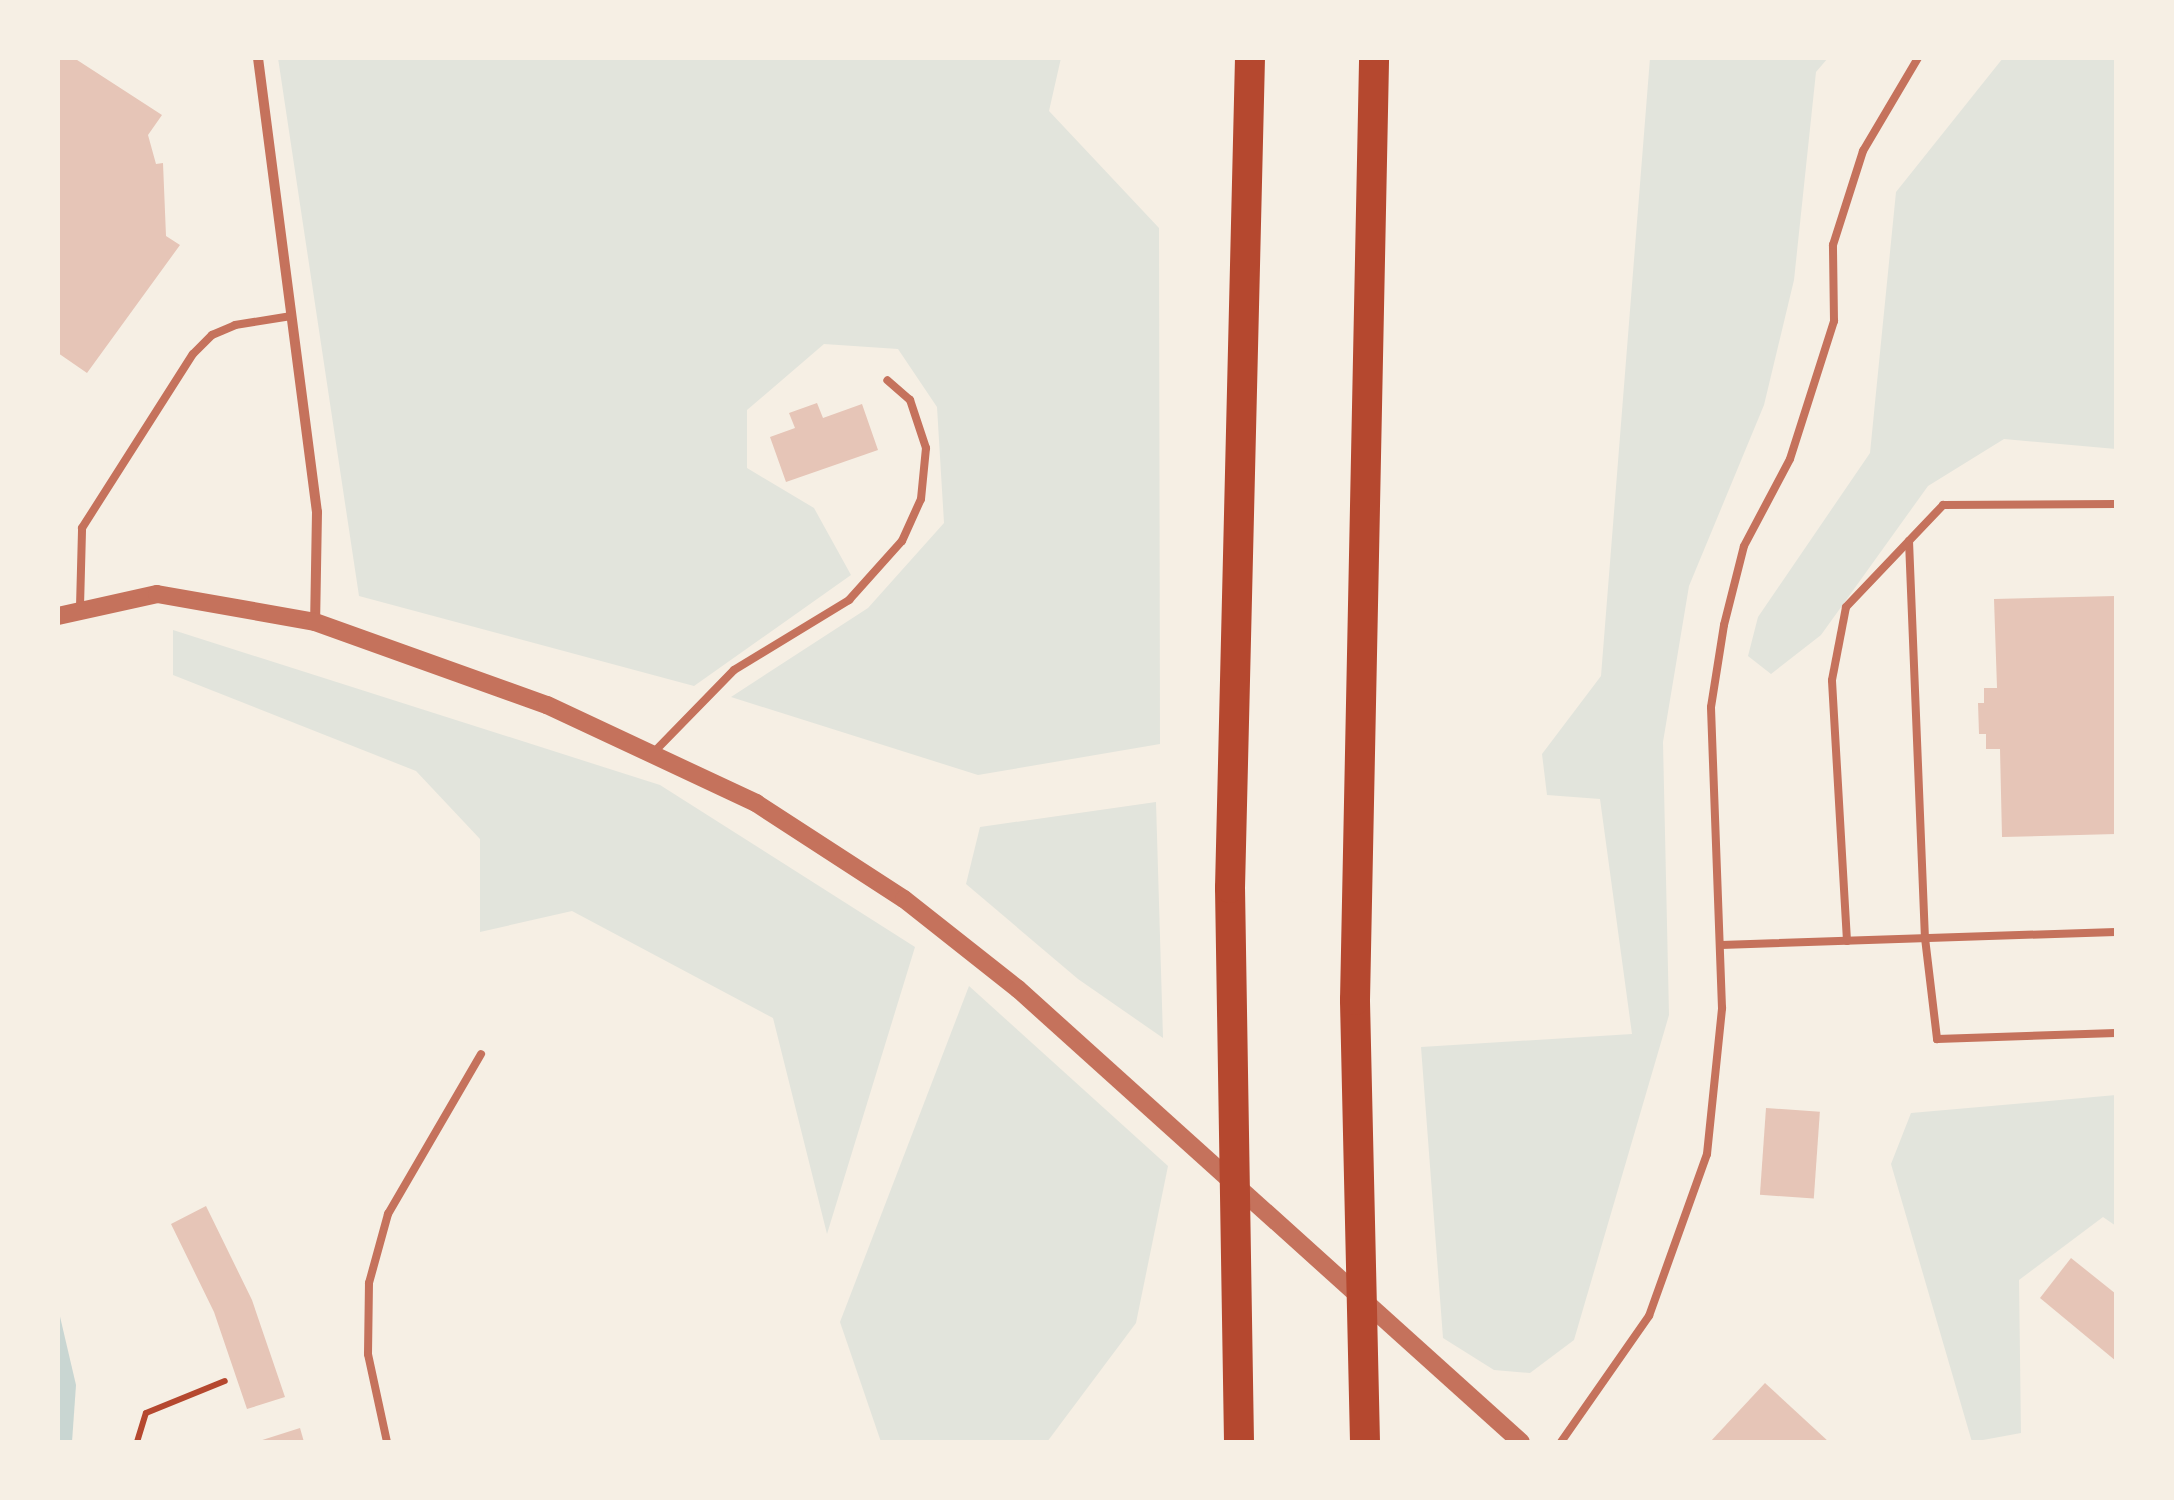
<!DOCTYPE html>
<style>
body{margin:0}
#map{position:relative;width:2174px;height:1500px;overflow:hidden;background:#f6efe4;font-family:Montserrat,sans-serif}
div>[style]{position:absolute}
.green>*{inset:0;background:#e2e4dc}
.water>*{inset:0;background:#c9d6d2}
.building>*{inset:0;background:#e6c5b7;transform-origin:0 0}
.path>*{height:6px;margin:-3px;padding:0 3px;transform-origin:3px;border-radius:3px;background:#b5482f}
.service>*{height:8px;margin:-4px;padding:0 4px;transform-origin:4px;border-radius:4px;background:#c5725c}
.minor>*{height:10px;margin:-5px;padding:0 5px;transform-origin:5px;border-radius:5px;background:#c5725c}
.tertiary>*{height:18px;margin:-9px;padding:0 9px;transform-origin:9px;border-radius:9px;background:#c5725c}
.motorway>*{height:30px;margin:-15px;padding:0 15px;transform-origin:15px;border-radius:15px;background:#b5482f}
span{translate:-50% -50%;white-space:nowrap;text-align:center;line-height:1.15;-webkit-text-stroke:10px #f6efe4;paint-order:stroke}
.frame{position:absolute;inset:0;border:60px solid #f6efe4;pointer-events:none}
</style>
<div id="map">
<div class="green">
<i style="clip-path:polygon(278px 58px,1061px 58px,1049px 111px,1159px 228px,1160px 744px,978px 775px,731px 697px,868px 608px,944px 523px,937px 407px,898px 349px,824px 344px,747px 410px,747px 468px,814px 508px,851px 575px,694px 686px,359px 596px)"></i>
<i style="clip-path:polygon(1650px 58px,1828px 58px,1816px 72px,1794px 280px,1764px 405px,1689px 586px,1663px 742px,1669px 1015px,1574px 1340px,1530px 1373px,1494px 1370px,1443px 1338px,1421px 1047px,1632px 1034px,1600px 799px,1547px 795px,1542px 754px,1601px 676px)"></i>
<i style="clip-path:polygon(2003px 58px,2116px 58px,2116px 449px,2004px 439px,1928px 486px,1821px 635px,1771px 674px,1748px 656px,1758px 617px,1870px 453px,1896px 192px)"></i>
<i style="clip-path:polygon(173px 630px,660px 785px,915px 947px,827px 1234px,773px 1018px,572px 911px,480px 932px,480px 839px,416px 771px,173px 675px)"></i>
<i style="clip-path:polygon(1156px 802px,1163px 1038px,1078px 979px,966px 884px,980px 827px)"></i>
<i style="clip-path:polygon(969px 986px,1168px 1166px,1136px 1323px,1047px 1442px,881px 1442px,840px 1322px)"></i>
<i style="clip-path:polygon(2116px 1095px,2116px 1226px,2103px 1217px,2019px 1280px,2021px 1433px,1972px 1442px,1891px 1164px,1911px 1113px)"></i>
</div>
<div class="water">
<i style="clip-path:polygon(58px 1308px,76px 1385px,72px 1442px,58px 1442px)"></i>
</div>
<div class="building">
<i style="clip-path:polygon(58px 58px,74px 58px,162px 115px,148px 135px,156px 164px,163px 163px,166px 236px,180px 245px,87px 373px,58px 353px)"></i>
<i style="clip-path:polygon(817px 403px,823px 418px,862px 404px,878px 450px,786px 482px,770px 437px,795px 428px,789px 413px)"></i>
<i style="clip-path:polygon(2116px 596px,2116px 834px,2002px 837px,2000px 749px,1986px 749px,1986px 734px,1979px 734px,1978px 703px,1984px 703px,1984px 688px,1997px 688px,1994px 599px)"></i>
<i style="left:1766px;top:1108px;width:54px;height:87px;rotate:4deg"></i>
<i style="clip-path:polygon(206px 1206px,252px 1300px,285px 1397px,247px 1409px,214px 1312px,171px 1224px)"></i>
<i style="clip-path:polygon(2071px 1258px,2116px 1294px,2116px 1361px,2040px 1298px)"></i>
<i style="clip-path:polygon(1765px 1383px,1829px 1442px,1710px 1442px)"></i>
<i style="clip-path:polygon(300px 1428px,304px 1442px,256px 1442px)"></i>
</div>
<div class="path">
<i style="left:137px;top:1442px;width:30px;rotate:-73deg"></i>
<i style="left:146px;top:1413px;width:85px;rotate:-22.1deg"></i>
</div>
<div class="service">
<i style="left:1909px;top:541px;width:397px;rotate:87.7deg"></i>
<i style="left:1925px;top:938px;width:102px;rotate:83.2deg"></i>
<i style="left:1937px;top:1039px;width:179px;rotate:-1.9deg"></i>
<i style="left:80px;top:607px;width:79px;rotate:-88.5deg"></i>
<i style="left:82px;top:528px;width:206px;rotate:-57.5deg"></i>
<i style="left:193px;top:354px;width:27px;rotate:-45deg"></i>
<i style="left:212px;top:335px;width:25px;rotate:-23deg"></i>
<i style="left:235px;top:325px;width:57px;rotate:-9.1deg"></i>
<i style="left:655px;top:751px;width:113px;rotate:-45.7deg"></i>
<i style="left:734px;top:670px;width:135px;rotate:-31.3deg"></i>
<i style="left:849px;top:600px;width:79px;rotate:-48.1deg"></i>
<i style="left:902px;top:541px;width:46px;rotate:-65.7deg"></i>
<i style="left:921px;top:499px;width:51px;rotate:-84.4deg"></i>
<i style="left:926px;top:448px;width:51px;rotate:-108.4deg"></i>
<i style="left:910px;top:400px;width:30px;rotate:-139deg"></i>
<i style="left:1847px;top:941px;width:261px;rotate:-93.3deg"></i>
<i style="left:1832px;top:680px;width:74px;rotate:-79.1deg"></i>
<i style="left:1846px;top:607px;width:141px;rotate:-46.4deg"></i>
<i style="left:1943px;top:505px;width:173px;rotate:-0.3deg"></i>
<i style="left:1721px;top:945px;width:395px;rotate:-1.9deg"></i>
<i style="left:387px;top:1442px;width:90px;rotate:-102.2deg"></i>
<i style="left:368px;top:1354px;width:71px;rotate:-89.2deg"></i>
<i style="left:369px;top:1283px;width:72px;rotate:-74.6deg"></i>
<i style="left:388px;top:1214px;width:185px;rotate:-59.8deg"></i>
<i style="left:1561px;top:1442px;width:154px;rotate:-55.1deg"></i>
<i style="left:1649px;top:1316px;width:172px;rotate:-70.3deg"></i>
<i style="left:1707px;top:1154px;width:147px;rotate:-84.1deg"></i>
<i style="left:1722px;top:1008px;width:301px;rotate:-92.1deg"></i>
<i style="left:1711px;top:707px;width:83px;rotate:-81deg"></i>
<i style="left:1724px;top:625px;width:81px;rotate:-75.8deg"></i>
<i style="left:1744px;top:546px;width:98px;rotate:-62.1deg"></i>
<i style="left:1790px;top:459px;width:145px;rotate:-72.3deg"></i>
<i style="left:1834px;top:321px;width:76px;rotate:-90.8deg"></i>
<i style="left:1833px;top:245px;width:99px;rotate:-72.3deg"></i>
<i style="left:1863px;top:151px;width:108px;rotate:-59.4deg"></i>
</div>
<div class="minor">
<i style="left:258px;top:58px;width:458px;rotate:82.6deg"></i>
<i style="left:317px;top:512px;width:110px;rotate:91deg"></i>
</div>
<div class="tertiary">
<i style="left:58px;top:616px;width:101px;rotate:-12.5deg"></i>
<i style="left:157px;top:594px;width:160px;rotate:10deg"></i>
<i style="left:315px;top:622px;width:246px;rotate:19.7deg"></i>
<i style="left:547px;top:705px;width:231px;rotate:25.1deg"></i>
<i style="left:756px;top:803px;width:176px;rotate:33deg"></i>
<i style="left:904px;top:899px;width:145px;rotate:38.3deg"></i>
<i style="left:1018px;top:989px;width:677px;rotate:42.01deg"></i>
</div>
<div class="motorway">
<i style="left:1239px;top:1442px;width:554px;rotate:-90.93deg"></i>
<i style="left:1230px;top:888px;width:830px;rotate:-88.62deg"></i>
<i style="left:1365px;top:1442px;width:442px;rotate:-91.3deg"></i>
<i style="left:1355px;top:1000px;width:942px;rotate:-88.84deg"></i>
</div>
<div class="frame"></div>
</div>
